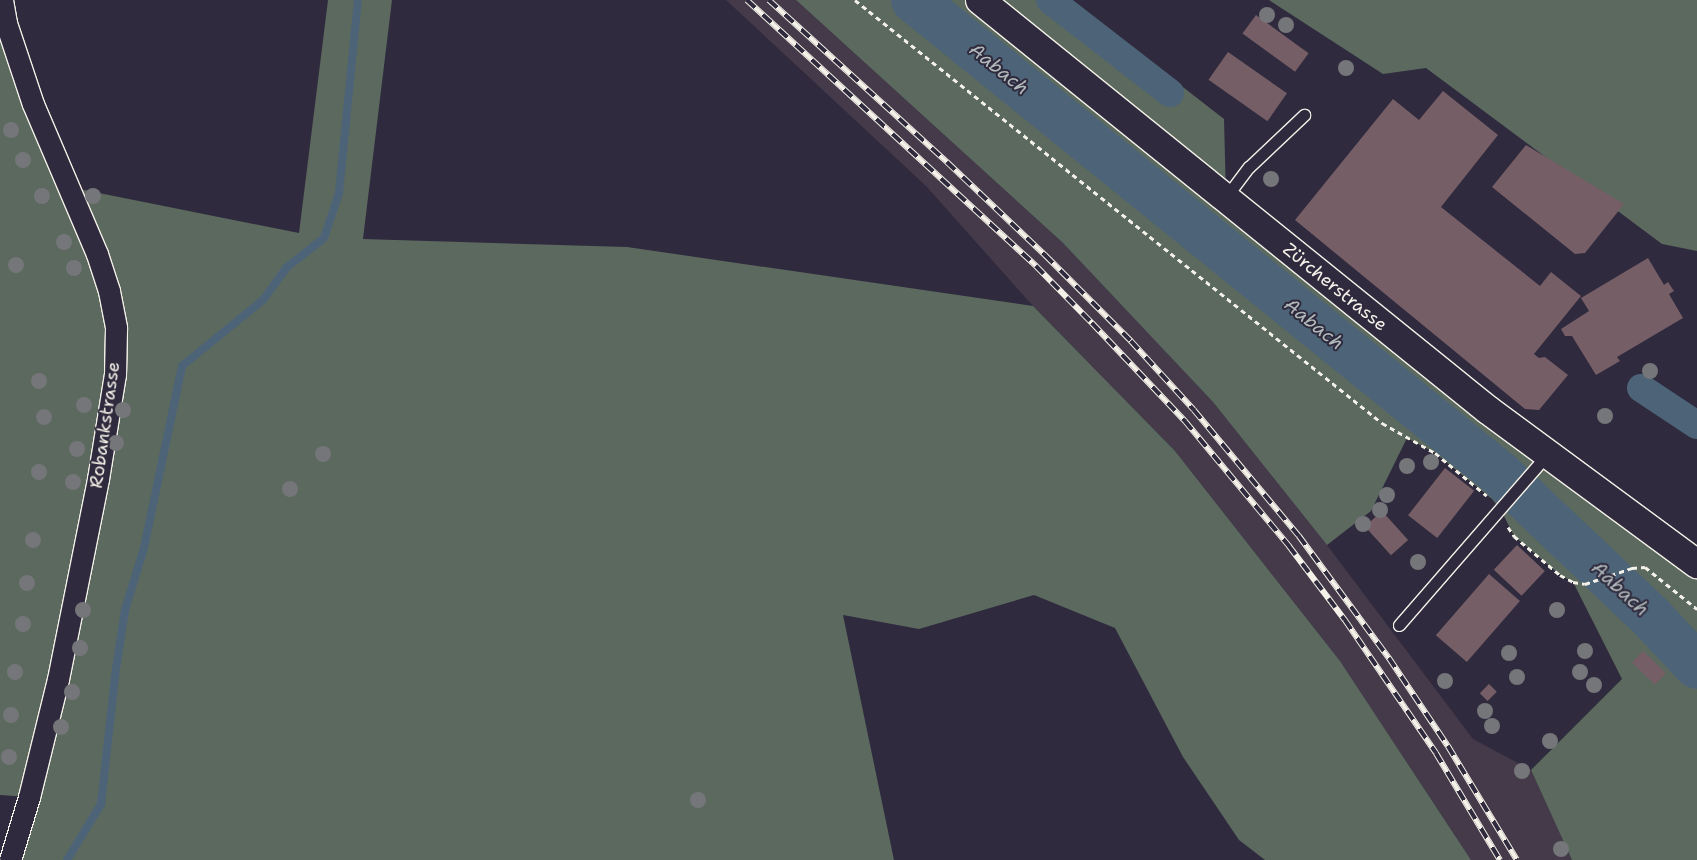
<!DOCTYPE html>
<meta charset="utf-8">
<style>
body{margin:0}
#map{position:relative;width:1697px;height:860px;overflow:hidden;background:#2f2a3d;font-family:"Shantell Sans",sans-serif}
div>[style]{position:absolute}
.built>*{inset:0;background:#443a49}
.green>*{inset:0;background:#5b695f}
.stream>*{height:8px;margin:-4px;padding:0 4px;transform-origin:4px;border-radius:4px;background:#4d6478}
.canal>*{height:28px;margin:-14px;padding:0 14px;transform-origin:14px;border-radius:14px;background:#4d6478}
.river>*{height:46px;margin:-23px;padding:0 23px;transform-origin:23px;border-radius:23px;background:#4d6478}
.building>*{inset:0;background:#765e66;transform-origin:0 0}
.path>*{height:3px;margin-top:-1.5px;transform-origin:0;background:repeating-linear-gradient(90deg,#f4f1e8 0 5px,transparent 0 9px)}
.roads{filter:drop-shadow(1px 0 #f4f1e8) drop-shadow(-1px 0 #f4f1e8) drop-shadow(0 1px #f4f1e8) drop-shadow(0 -1px #f4f1e8)}
.lane>*{height:11px;margin:-5.5px;padding:0 5.5px;transform-origin:5.5px;border-radius:5.5px;background:#2f2a3d}
.street>*{height:21px;margin:-10.5px;padding:0 10.5px;transform-origin:10.5px;border-radius:10.5px;background:#2f2a3d}
.secondary>*{height:28px;margin:-14px;padding:0 14px;transform-origin:14px;border-radius:14px;background:#2f2a3d}
.rail>*{height:5.5px;margin-top:-2.75px;transform-origin:0;background:repeating-linear-gradient(90deg,#2f2a3d 0 11px,#f4f1e8 0 22px);box-sizing:border-box;border-block:1px solid #f4f1e8}
.trees>*{width:16px;height:16px;margin:-8px;border-radius:50%;background:#757679}
span{translate:-50% -50%;white-space:nowrap;text-align:center;line-height:1.15;-webkit-text-stroke:4px #2f2a3d;paint-order:stroke}
.street-label{font-size:18px;color:#f4f1e8}
.water-label{font-size:19px;color:#b1b9bb;font-style:italic}
</style>
<div id="map">
<div class="built">
<i style="clip-path:polygon(726px 0,796px 0,1063px 243px,1213px 402px,1327px 545px,1473px 739px,1531px 770px,1572px 860px,1471px 860px,1340px 661px,1175px 451px,1033px 306px,926px 186px)"></i>
</div>
<div class="green">
<i style="clip-path:polygon(0 0,69px 187px,299px 233px,328px 0,392px 0,363px 239px,627px 247px,1033px 306px,1175px 451px,1340px 661px,1471px 860px,1265px 860px,1239px 840px,1183px 757px,1115px 628px,1034px 595px,919px 629px,843px 615px,894px 860px,10px 860px,29px 797px,0 795px)"></i>
<i style="clip-path:polygon(796px 0,1071px 0,1224px 119px,1226px 197px,1697px 564px,1697px 860px,1572px 860px,1531px 770px,1622px 679px,1573px 582px,1560px 575px,1514px 536px,1501px 510px,1492px 499px,1435px 453px,1407px 438px,1371px 511px,1327px 545px,1213px 402px,1063px 243px)"></i>
<i style="clip-path:polygon(1269px 0,1697px 0,1697px 251px,1662px 244px,1426px 68px,1383px 74px)"></i>
</div>
<div class="stream">
<i style="left:67px;top:860px;width:66px;rotate:-58.7deg"></i>
<i style="left:101px;top:804px;width:136px;rotate:-83.7deg"></i>
<i style="left:116px;top:669px;width:60px;rotate:-81.3deg"></i>
<i style="left:125px;top:610px;width:65px;rotate:-73deg"></i>
<i style="left:144px;top:548px;width:186px;rotate:-78.2deg"></i>
<i style="left:182px;top:366px;width:104px;rotate:-39.2deg"></i>
<i style="left:263px;top:300px;width:39px;rotate:-54deg"></i>
<i style="left:286px;top:268px;width:48px;rotate:-38.3deg"></i>
<i style="left:324px;top:238px;width:47px;rotate:-71.6deg"></i>
<i style="left:339px;top:193px;width:194px;rotate:-84.4deg"></i>
</div>
<div class="canal">
<i style="left:1050px;top:0;width:152px;rotate:37.8deg"></i>
<i style="left:1641px;top:388px;width:67px;rotate:33.5deg"></i>
</div>
<div class="river">
<i style="left:914px;top:0;width:755px;rotate:38.98deg"></i>
<i style="left:1501px;top:475px;width:207px;rotate:43.4deg"></i>
<i style="left:1651px;top:617px;width:67px;rotate:46.8deg"></i>
</div>
<div class="building">
<i style="left:1256px;top:15px;width:65px;height:23px;rotate:36deg"></i>
<i style="left:1228px;top:52px;width:72px;height:34px;rotate:35deg"></i>
<i style="clip-path:polygon(1443px 91px,1498px 135px,1441px 207px,1540px 286px,1551px 272px,1581px 296px,1534px 354px,1539px 358px,1545px 357px,1568px 375px,1539px 410px,1525px 409px,1295px 220px,1393px 99px,1419px 120px)"></i>
<i style="clip-path:polygon(1526px 145px,1624px 204px,1585px 253px,1575px 254px,1492px 187px)"></i>
<i style="clip-path:polygon(1648px 258px,1664px 285px,1668px 282px,1674px 291px,1669px 294px,1683px 318px,1617px 357px,1620px 361px,1596px 375px,1572px 336px,1565px 336px,1561px 329px,1589px 311px,1581px 298px)"></i>
<i style="left:1445px;top:468px;width:37px;height:60px;rotate:38deg"></i>
<i style="left:1382px;top:511px;width:39px;height:23px;rotate:48deg"></i>
<i style="left:1517px;top:545px;width:38px;height:34px;rotate:43deg"></i>
<i style="left:1489px;top:574px;width:41px;height:81px;rotate:41deg"></i>
<i style="left:1643px;top:651px;width:32px;height:16px;rotate:44deg"></i>
<i style="left:1489px;top:684px;width:11px;height:13px;rotate:45deg"></i>
</div>
<div class="path">
<i style="left:855px;top:0;width:676px;rotate:38.75deg"></i>
<i style="left:1382px;top:423px;width:61px;rotate:29.5deg"></i>
<i style="left:1435px;top:453px;width:67px;rotate:39.6deg"></i>
<i style="left:1508px;top:527px;width:11px;rotate:56deg"></i>
<i style="left:1514px;top:536px;width:60px;rotate:40.3deg"></i>
<i style="left:1560px;top:575px;width:15px;rotate:28deg"></i>
<i style="left:1573px;top:582px;width:12px;rotate:9deg"></i>
<i style="left:1585px;top:584px;width:50px;rotate:-18.8deg"></i>
<i style="left:1632px;top:568px;width:13px;rotate:-4deg"></i>
<i style="left:1645px;top:567px;width:67px;rotate:38.9deg"></i>
</div>
<div class="roads">
<div class="lane">
<i style="left:1226px;top:197px;width:38px;rotate:-53deg"></i>
<i style="left:1249px;top:167px;width:76px;rotate:-43.4deg"></i>
<i style="left:1399px;top:625px;width:225px;rotate:-49deg"></i>
</div>
<div class="street">
<i style="left:2px;top:0;width:23px;rotate:80deg"></i>
<i style="left:6px;top:23px;width:85px;rotate:71.6deg"></i>
<i style="left:33px;top:104px;width:163px;rotate:66.9deg"></i>
<i style="left:97px;top:254px;width:39px;rotate:72deg"></i>
<i style="left:109px;top:291px;width:38px;rotate:79deg"></i>
<i style="left:116px;top:328px;width:46px;rotate:91.2deg"></i>
<i style="left:115px;top:374px;width:106px;rotate:99.2deg"></i>
<i style="left:98px;top:479px;width:204px;rotate:101.3deg"></i>
<i style="left:58px;top:679px;width:122px;rotate:103.8deg"></i>
<i style="left:29px;top:797px;width:66px;rotate:106.8deg"></i>
</div>
<div class="secondary">
<i style="left:980px;top:0;width:653px;rotate:38.91deg"></i>
<i style="left:1488px;top:410px;width:260px;rotate:36.4deg"></i>
</div>
</div>
<div class="rail">
<i style="left:747px;top:0;width:393px;rotate:42.6deg"></i>
<i style="left:1036px;top:266px;width:80px;rotate:45.5deg"></i>
<i style="left:1092px;top:323px;width:135px;rotate:46.5deg"></i>
<i style="left:1185px;top:421px;width:163px;rotate:50.2deg"></i>
<i style="left:1289px;top:546px;width:93px;rotate:52.9deg"></i>
<i style="left:1345px;top:620px;width:161px;rotate:55.6deg"></i>
<i style="left:1436px;top:753px;width:125px;rotate:59.1deg"></i>
<i style="left:769px;top:0;width:241px;rotate:42.3deg"></i>
<i style="left:947px;top:162px;width:135px;rotate:43.5deg"></i>
<i style="left:1045px;top:255px;width:122px;rotate:45deg"></i>
<i style="left:1131px;top:341px;width:93px;rotate:47.6deg"></i>
<i style="left:1194px;top:410px;width:164px;rotate:50.2deg"></i>
<i style="left:1299px;top:536px;width:152px;rotate:53.6deg"></i>
<i style="left:1389px;top:658px;width:106px;rotate:56.2deg"></i>
<i style="left:1448px;top:746px;width:133px;rotate:58.8deg"></i>
</div>
<div class="trees">
<i style="left:1267px;top:15px"></i>
<i style="left:1286px;top:25px"></i>
<i style="left:1346px;top:68px"></i>
<i style="left:11px;top:130px"></i>
<i style="left:23px;top:160px"></i>
<i style="left:1271px;top:179px"></i>
<i style="left:42px;top:196px"></i>
<i style="left:93px;top:196px"></i>
<i style="left:64px;top:242px"></i>
<i style="left:16px;top:265px"></i>
<i style="left:74px;top:268px"></i>
<i style="left:1650px;top:371px"></i>
<i style="left:39px;top:381px"></i>
<i style="left:84px;top:405px"></i>
<i style="left:123px;top:410px"></i>
<i style="left:1605px;top:416px"></i>
<i style="left:44px;top:417px"></i>
<i style="left:116px;top:443px"></i>
<i style="left:77px;top:449px"></i>
<i style="left:323px;top:454px"></i>
<i style="left:1431px;top:462px"></i>
<i style="left:1407px;top:466px"></i>
<i style="left:39px;top:472px"></i>
<i style="left:73px;top:482px"></i>
<i style="left:290px;top:489px"></i>
<i style="left:1387px;top:495px"></i>
<i style="left:1380px;top:510px"></i>
<i style="left:1363px;top:524px"></i>
<i style="left:33px;top:540px"></i>
<i style="left:1418px;top:562px"></i>
<i style="left:27px;top:583px"></i>
<i style="left:83px;top:610px"></i>
<i style="left:1557px;top:610px"></i>
<i style="left:23px;top:624px"></i>
<i style="left:80px;top:648px"></i>
<i style="left:1585px;top:651px"></i>
<i style="left:1509px;top:653px"></i>
<i style="left:15px;top:672px"></i>
<i style="left:1580px;top:672px"></i>
<i style="left:1517px;top:677px"></i>
<i style="left:1445px;top:681px"></i>
<i style="left:1594px;top:685px"></i>
<i style="left:72px;top:692px"></i>
<i style="left:1485px;top:711px"></i>
<i style="left:11px;top:715px"></i>
<i style="left:1492px;top:726px"></i>
<i style="left:61px;top:727px"></i>
<i style="left:1550px;top:741px"></i>
<i style="left:9px;top:757px"></i>
<i style="left:1522px;top:771px"></i>
<i style="left:698px;top:800px"></i>
<i style="left:1561px;top:849px"></i>
</div>
<div class="street-label">
<span style="left:1335px;top:287px;rotate:39deg">Zürcherstrasse</span>
<span style="left:105px;top:425px;rotate:-82deg">Robankstrasse</span>
</div>
<div class="water-label">
<span style="left:999px;top:69px;rotate:39deg">Aabach</span>
<span style="left:1314px;top:324px;rotate:39deg">Aabach</span>
<span style="left:1620px;top:589px;rotate:43deg">Aabach</span>
</div>
</div>
